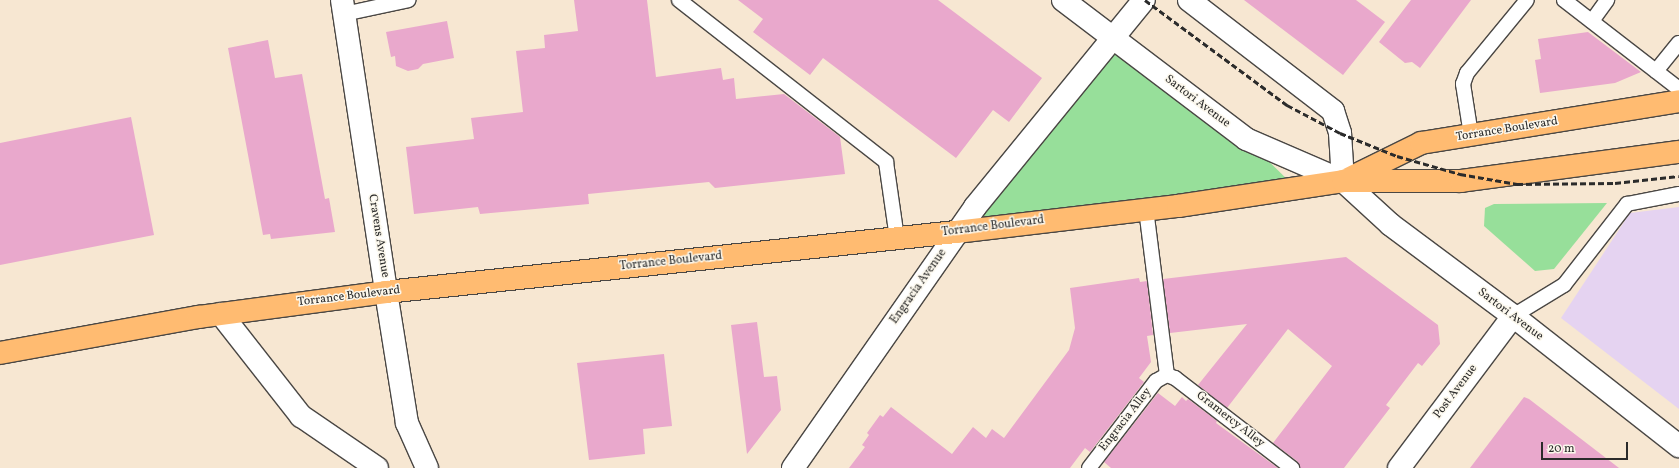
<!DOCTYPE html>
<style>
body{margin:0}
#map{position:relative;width:1679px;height:468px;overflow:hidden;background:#f7e7d2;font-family:Vollkorn,serif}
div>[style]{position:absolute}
.built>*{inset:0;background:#e5d3f1}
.green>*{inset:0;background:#97df9a}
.building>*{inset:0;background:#e9a8cc}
.roads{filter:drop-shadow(1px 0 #4a4744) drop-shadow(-1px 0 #4a4744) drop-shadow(0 1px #4a4744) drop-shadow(0 -1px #4a4744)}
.service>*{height:14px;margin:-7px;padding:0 7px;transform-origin:7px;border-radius:7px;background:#fff}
.minor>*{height:22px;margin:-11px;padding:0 11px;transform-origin:11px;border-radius:11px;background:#fff}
.tertiary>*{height:22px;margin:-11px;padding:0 11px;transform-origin:11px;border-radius:11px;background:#fff}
.primary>*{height:22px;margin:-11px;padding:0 11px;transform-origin:11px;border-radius:11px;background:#ffbb71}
.rail>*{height:3px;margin-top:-1.5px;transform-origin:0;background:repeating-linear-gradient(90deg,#2b2b2b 0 6px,transparent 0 9px)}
span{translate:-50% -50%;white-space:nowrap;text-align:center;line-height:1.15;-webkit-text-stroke:3px #fbf7ec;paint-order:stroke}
.street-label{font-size:12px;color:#2b2b2b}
.scale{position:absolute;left:1541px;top:442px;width:87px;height:18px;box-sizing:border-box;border:2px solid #2b2b2b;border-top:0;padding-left:5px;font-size:12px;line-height:14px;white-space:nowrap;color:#2b2b2b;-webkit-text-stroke:3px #fbf7ec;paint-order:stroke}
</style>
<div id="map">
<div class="built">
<i style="clip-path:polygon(1679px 207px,1679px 409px,1561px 318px,1630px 213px)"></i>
</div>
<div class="green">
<i style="clip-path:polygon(1114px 38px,1246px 139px,1296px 188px,956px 232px)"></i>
<i style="clip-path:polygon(1607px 203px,1554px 269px,1535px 271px,1484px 226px,1485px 208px,1494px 204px)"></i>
</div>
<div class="building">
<i style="clip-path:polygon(574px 0,647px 0,656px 77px,721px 68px,723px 80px,734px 78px,736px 99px,784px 94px,840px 137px,845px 174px,715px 188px,709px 182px,588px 194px,589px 204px,480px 214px,478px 207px,414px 214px,406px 147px,474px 139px,471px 118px,523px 112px,516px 51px,545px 48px,544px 35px,578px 31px)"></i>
<i style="clip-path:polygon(738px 0,938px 0,1042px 78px,1009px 122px,993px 110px,956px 158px,823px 58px,810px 75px,753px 32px,763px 19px)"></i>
<i style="clip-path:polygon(1244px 0,1356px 0,1385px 22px,1343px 75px)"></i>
<i style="clip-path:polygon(1411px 0,1471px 0,1420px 68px,1412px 62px,1405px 63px,1379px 42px)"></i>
<i style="clip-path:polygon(447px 21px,454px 58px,423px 64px,418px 69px,408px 71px,396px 66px,395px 56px,391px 57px,386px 32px)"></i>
<i style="clip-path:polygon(1588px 32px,1641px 72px,1615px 83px,1540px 93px,1535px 60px,1541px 59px,1538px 39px)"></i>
<i style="clip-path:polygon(268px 40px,275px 78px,302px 74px,325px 199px,329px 198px,335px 232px,271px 239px,270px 234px,263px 235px,228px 48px)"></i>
<i style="clip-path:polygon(131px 117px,154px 235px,0 265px,0 143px)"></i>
<i style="clip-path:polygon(1346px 257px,1438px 325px,1440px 344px,1422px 366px,1418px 363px,1386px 405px,1390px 408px,1344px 468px,1300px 468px,1297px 461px,1273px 443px,1332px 366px,1288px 329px,1227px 408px,1198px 385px,1247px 324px,1170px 333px,1163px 279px)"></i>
<i style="clip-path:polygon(1139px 278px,1140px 282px,1147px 281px,1153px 335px,1147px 336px,1151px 362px,1139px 378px,1144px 382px,1090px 452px,1085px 448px,1070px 468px,849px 468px,865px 447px,862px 445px,869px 435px,867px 433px,880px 415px,883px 417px,891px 407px,952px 454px,973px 427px,986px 438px,992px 429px,1004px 438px,1069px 350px,1075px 328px,1070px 288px)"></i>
<i style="clip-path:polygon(757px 322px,764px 377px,777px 376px,781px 410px,747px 454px,731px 325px)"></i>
<i style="clip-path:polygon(664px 354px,672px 426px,643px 429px,645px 454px,589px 460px,577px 363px)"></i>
<i style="clip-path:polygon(1158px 393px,1175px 406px,1182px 397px,1186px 401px,1188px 399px,1217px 421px,1216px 423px,1278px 468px,1111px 468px,1104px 462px)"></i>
<i style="clip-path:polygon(1524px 397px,1529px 399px,1619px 468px,1470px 468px)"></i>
</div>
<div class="roads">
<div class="service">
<i style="left:679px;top:0;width:263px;rotate:38deg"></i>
<i style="left:886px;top:162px;width:77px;rotate:81.8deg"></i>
<i style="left:1564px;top:0;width:145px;rotate:37.7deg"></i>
<i style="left:344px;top:14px;width:66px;rotate:-12.2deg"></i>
<i style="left:1592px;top:21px;width:26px;rotate:-54deg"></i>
<i style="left:1656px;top:71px;width:36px;rotate:-51deg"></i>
<i style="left:1471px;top:135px;width:52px;rotate:-98.9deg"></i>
<i style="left:1463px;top:84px;width:12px;rotate:-70deg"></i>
<i style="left:1467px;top:73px;width:94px;rotate:-50.6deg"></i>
<i style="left:1146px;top:209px;width:167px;rotate:82.8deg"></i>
<i style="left:1513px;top:316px;width:60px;rotate:-31.3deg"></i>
<i style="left:1564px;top:285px;width:103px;rotate:-52.1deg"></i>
<i style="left:1627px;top:204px;width:53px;rotate:-10.9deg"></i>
<i style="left:1167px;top:375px;width:9px;rotate:21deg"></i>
<i style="left:1175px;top:378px;width:148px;rotate:37.6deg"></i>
<i style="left:1089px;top:468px;width:110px;rotate:-52.4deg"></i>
<i style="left:1156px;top:381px;width:13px;rotate:-29deg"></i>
</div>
<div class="minor">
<i style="left:342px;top:0;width:295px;rotate:81.4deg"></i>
<i style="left:793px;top:468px;width:318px;rotate:-55.1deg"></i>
<i style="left:975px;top:207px;width:267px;rotate:-50.8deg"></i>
<i style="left:1399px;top:468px;width:190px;rotate:-53.1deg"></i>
</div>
<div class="tertiary">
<i style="left:1063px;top:0;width:230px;rotate:37.2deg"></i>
<i style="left:1246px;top:139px;width:106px;rotate:23.4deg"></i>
<i style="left:1343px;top:181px;width:65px;rotate:42.5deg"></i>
<i style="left:1391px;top:225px;width:152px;rotate:36.7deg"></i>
<i style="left:1513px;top:316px;width:211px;rotate:38.1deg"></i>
<i style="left:1189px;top:0;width:182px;rotate:37.6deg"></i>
<i style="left:1333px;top:111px;width:23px;rotate:72deg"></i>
<i style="left:1340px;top:133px;width:48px;rotate:86.4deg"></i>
<i style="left:386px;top:292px;width:133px;rotate:80.9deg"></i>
<i style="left:407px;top:423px;width:49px;rotate:66deg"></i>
<i style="left:221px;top:314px;width:130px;rotate:51.9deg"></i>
<i style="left:301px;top:416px;width:92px;rotate:34.4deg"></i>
</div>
<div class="primary">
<i style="left:1350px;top:178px;width:79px;rotate:-26.2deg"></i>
<i style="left:1421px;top:143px;width:261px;rotate:-9.2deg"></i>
<i style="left:0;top:353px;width:202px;rotate:-10.3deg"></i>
<i style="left:199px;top:317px;width:189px;rotate:-7.6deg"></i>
<i style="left:386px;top:292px;width:573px;rotate:-6.01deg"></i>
<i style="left:956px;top:232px;width:224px;rotate:-6.7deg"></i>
<i style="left:1178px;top:206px;width:167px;rotate:-8.6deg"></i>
<i style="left:1343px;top:181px;width:118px"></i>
<i style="left:1461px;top:181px;width:220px;rotate:-7.6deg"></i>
</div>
</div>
<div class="rail">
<i style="left:1145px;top:0;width:177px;rotate:36.5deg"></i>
<i style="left:1287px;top:105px;width:60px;rotate:27.8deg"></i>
<i style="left:1340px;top:133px;width:61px;rotate:22deg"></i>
<i style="left:1397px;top:156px;width:66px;rotate:15.9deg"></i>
<i style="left:1460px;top:174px;width:58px;rotate:10deg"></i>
<i style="left:1517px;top:184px;width:98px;rotate:-0.6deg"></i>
<i style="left:1615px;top:183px;width:64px;rotate:-6.2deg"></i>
</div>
<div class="street-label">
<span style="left:1197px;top:102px;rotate:37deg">Sartori Avenue</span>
<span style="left:1507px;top:130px;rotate:-9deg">Torrance Boulevard</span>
<span style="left:993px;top:227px;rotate:-7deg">Torrance Boulevard</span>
<span style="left:378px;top:236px;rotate:81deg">Cravens Avenue</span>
<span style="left:671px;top:262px;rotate:-6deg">Torrance Boulevard</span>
<span style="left:919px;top:287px;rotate:-55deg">Engracia Avenue</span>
<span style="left:349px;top:297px;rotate:-7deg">Torrance Boulevard</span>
<span style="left:1510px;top:315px;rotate:37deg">Sartori Avenue</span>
<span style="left:1456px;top:392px;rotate:-53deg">Post Avenue</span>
<span style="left:1126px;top:420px;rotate:-52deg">Engracia Alley</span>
<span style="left:1230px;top:420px;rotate:38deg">Gramercy Alley</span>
</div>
<div class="scale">20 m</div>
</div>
